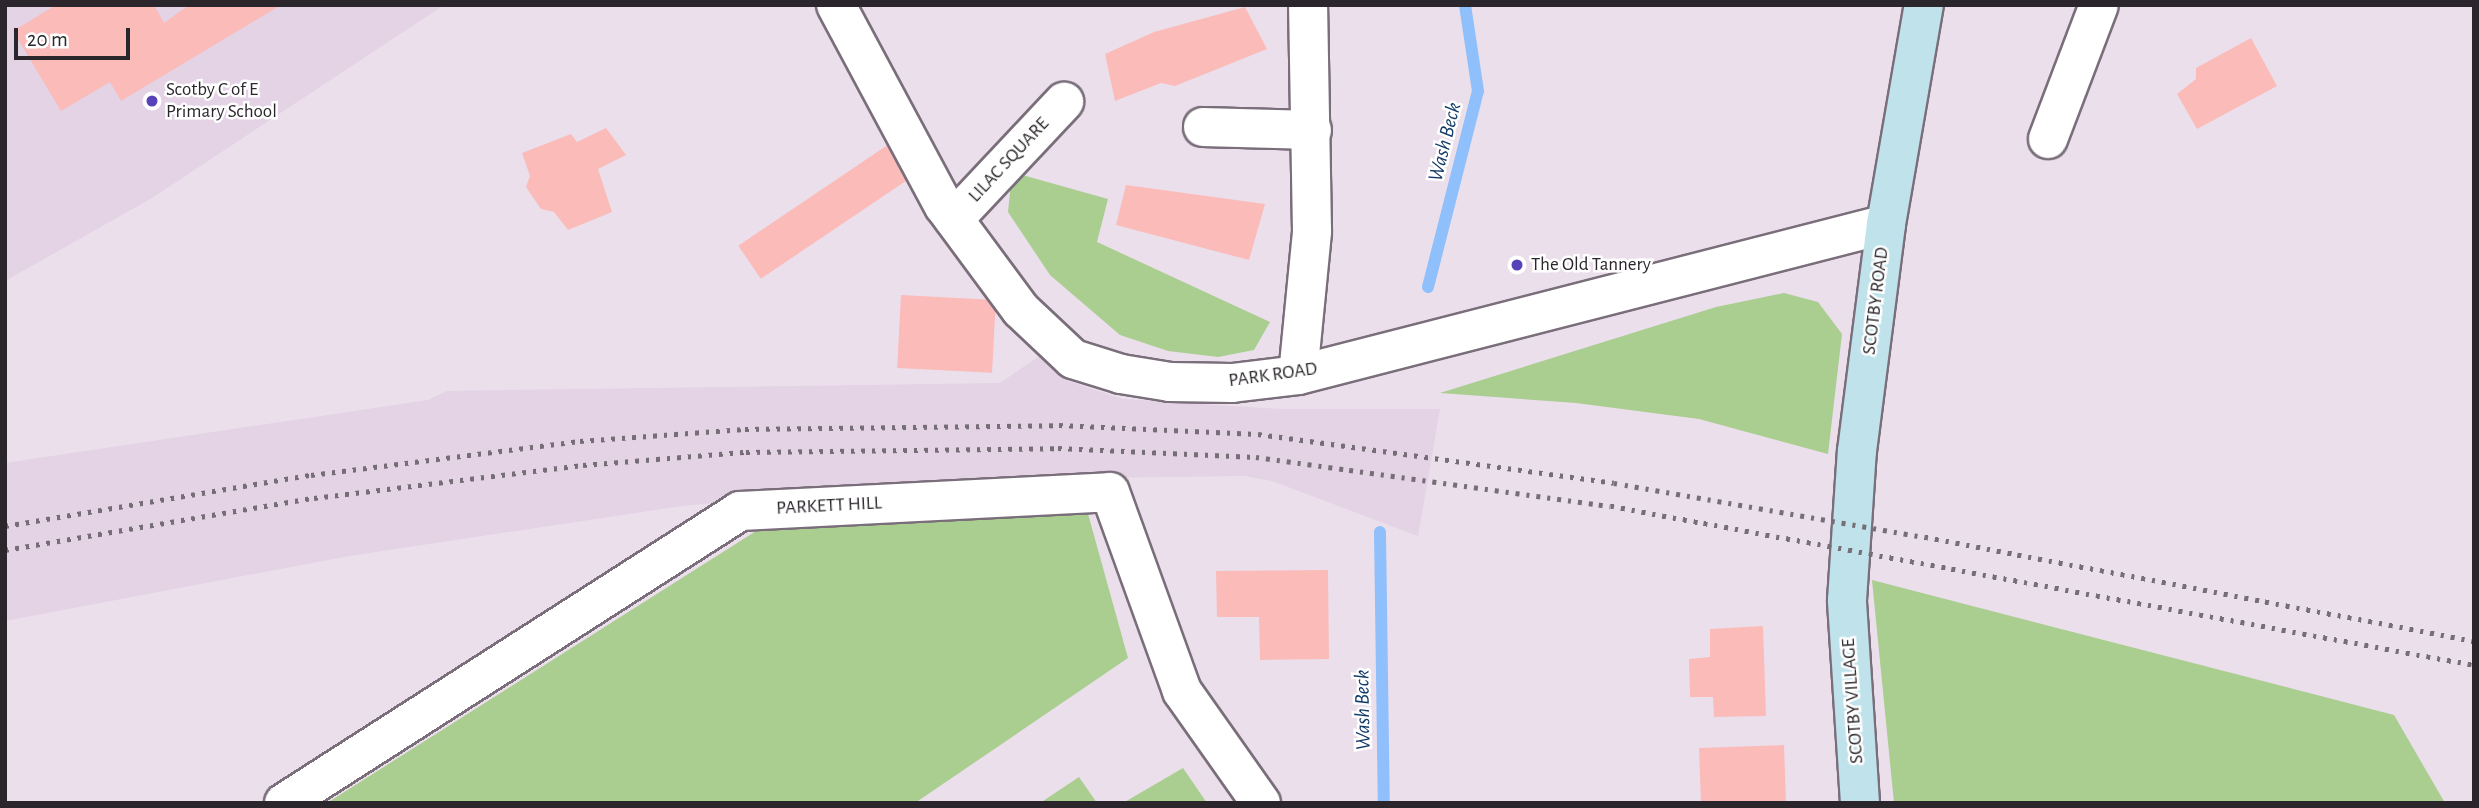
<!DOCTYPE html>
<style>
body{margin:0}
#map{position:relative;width:2479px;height:808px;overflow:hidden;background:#ebdfec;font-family:"Alegreya Sans",sans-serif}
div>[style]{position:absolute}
.built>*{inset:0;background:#e4d2e5}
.green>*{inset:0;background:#aacd90}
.stream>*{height:12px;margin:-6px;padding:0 6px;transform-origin:6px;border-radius:6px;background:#90c0fb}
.building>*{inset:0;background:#fbbbb9;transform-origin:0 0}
.roads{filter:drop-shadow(2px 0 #796e7a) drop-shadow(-2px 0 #796e7a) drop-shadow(0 2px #796e7a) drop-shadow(0 -2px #796e7a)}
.street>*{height:38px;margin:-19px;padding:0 19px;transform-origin:19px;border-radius:19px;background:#fff}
.secondary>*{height:38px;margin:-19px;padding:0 19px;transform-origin:19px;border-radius:19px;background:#bfe2eb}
.rail>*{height:5px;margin-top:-2.5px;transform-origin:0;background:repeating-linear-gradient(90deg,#756e76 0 3.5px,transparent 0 10.5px)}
.dots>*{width:19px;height:19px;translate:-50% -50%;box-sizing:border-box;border:4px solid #fff;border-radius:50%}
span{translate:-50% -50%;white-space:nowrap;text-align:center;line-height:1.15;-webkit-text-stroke:5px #fff;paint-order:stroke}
.poi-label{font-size:19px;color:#2a262b}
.left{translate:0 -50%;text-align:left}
.street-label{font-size:19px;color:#2a262b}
.water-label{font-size:21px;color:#113a68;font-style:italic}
.frame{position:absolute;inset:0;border:7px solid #2a262b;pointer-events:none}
.scale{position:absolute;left:14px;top:28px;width:116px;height:32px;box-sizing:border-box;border:4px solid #2a262b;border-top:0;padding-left:9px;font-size:21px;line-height:24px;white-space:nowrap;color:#2a262b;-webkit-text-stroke:5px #fff;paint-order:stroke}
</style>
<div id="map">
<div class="built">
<i style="clip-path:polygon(5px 5px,444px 5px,152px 198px,5px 281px)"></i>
<i style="clip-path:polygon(1041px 355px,1068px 381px,1122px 399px,1282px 409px,1440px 409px,1418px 536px,1272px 481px,1244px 476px,952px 480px,682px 506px,349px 556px,5px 621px,5px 463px,428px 400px,447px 391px,1000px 383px)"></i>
</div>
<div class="green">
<i style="clip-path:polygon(1012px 172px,1108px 199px,1097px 242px,1270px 322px,1254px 350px,1218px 357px,1168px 351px,1120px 335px,1050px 275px,1008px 212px)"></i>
<i style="clip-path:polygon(1784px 293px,1818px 302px,1842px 334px,1828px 454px,1699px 419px,1576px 403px,1440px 393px,1716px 307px)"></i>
<i style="clip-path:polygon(1085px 503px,1128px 658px,915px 803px,327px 803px,786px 512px)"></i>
<i style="clip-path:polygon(1872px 580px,2394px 715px,2445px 803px,1894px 803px)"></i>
<i style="clip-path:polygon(1183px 768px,1207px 803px,1123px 803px)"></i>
<i style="clip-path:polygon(1079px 777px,1097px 803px,1040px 803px)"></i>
</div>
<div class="stream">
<i style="left:1428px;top:287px;width:202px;rotate:-75.7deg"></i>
<i style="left:1478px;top:91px;width:87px;rotate:-98.6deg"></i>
<i style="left:1380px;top:532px;width:271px;rotate:89.2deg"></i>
</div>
<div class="building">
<i style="clip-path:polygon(56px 5px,154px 5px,164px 23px,189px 5px,281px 5px,121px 101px,110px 82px,61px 111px,13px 31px)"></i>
<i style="clip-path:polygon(1245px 7px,1267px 49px,1175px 86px,1161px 83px,1115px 101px,1105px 54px,1154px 32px)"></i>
<i style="clip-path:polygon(2251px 38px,2277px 86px,2197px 129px,2177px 94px,2196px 79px,2196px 68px)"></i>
<i style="clip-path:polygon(606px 128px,626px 155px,598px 169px,612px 212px,568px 230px,554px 212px,541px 209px,526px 187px,530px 176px,522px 153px,571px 134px,577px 142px)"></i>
<i style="left:895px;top:140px;width:40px;height:189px;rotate:56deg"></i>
<i style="clip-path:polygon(1126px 185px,1265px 204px,1249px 260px,1116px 225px)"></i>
<i style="left:901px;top:295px;width:95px;height:73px;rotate:3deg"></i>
<i style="clip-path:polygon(1328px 570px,1329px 659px,1260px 660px,1259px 617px,1217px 617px,1216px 571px)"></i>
<i style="clip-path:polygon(1763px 626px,1766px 716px,1714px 717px,1713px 697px,1690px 697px,1689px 659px,1710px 657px,1710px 629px)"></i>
<i style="left:1784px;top:745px;width:58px;height:85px;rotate:88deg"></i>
</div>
<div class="roads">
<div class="street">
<i style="left:836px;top:5px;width:228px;rotate:61.8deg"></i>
<i style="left:944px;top:206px;width:129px;rotate:53.5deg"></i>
<i style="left:1021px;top:310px;width:71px;rotate:43.3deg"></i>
<i style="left:1073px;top:359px;width:50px;rotate:17.4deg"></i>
<i style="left:1121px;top:374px;width:50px;rotate:9.3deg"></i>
<i style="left:1170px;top:382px;width:62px;rotate:0.9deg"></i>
<i style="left:1232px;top:383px;width:66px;rotate:-6.9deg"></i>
<i style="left:1298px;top:375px;width:607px;rotate:-14.4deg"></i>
<i style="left:1203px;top:127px;width:109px;rotate:1.6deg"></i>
<i style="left:2048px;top:139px;width:143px;rotate:-69.2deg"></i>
<i style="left:954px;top:219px;width:161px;rotate:-46.8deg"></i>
<i style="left:1298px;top:375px;width:145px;rotate:-84.4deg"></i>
<i style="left:1312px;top:231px;width:226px;rotate:-91deg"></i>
<i style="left:284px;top:803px;width:541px;rotate:-32.63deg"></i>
<i style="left:740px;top:511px;width:370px;rotate:-2.9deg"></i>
<i style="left:1110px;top:492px;width:212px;rotate:70.1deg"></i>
<i style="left:1182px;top:691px;width:137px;rotate:54.8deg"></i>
</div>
<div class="secondary">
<i style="left:1860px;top:803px;width:203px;rotate:-93.7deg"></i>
<i style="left:1847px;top:600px;width:149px;rotate:-86.2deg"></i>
<i style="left:1857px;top:451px;width:229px;rotate:-82.7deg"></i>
<i style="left:1886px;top:224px;width:222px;rotate:-80.2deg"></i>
</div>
</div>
<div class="rail">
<i style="left:5px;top:526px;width:310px;rotate:-9.5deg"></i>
<i style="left:311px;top:475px;width:271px;rotate:-7.2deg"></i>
<i style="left:580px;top:441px;width:165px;rotate:-4.2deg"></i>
<i style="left:745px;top:429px;width:314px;rotate:-0.7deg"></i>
<i style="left:1059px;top:425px;width:199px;rotate:2.6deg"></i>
<i style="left:1258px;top:434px;width:359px;rotate:7.8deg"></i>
<i style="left:1614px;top:483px;width:316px;rotate:9.9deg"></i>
<i style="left:1925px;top:537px;width:559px;rotate:10.73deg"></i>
<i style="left:5px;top:550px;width:313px;rotate:-9.6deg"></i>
<i style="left:314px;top:498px;width:271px;rotate:-7deg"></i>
<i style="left:583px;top:465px;width:164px;rotate:-4.6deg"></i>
<i style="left:746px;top:452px;width:312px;rotate:-0.7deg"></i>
<i style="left:1058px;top:448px;width:198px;rotate:2.6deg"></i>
<i style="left:1256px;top:457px;width:358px;rotate:7.9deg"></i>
<i style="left:1611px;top:506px;width:878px;rotate:10.44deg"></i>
</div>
<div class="dots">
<i style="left:152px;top:101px;background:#5742ba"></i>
<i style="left:1517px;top:265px;background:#5742ba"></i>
</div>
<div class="poi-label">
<span class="left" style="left:166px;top:101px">Scotby C of E<br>Primary School</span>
<span class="left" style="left:1531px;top:265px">The Old Tannery</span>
</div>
<div class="street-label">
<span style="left:1009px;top:160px;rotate:-47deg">LILAC SQUARE</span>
<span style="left:1876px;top:301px;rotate:-83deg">SCOTBY ROAD</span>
<span style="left:1273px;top:375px;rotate:-8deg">PARK ROAD</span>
<span style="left:829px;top:506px;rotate:-3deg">PARKETT HILL</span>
<span style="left:1853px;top:701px;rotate:-94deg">SCOTBY VILLAGE</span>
</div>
<div class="water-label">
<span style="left:1445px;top:142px;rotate:-76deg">Wash Beck</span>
<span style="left:1363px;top:710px;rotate:-91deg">Wash Beck</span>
</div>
<div class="frame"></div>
<div class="scale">20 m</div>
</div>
